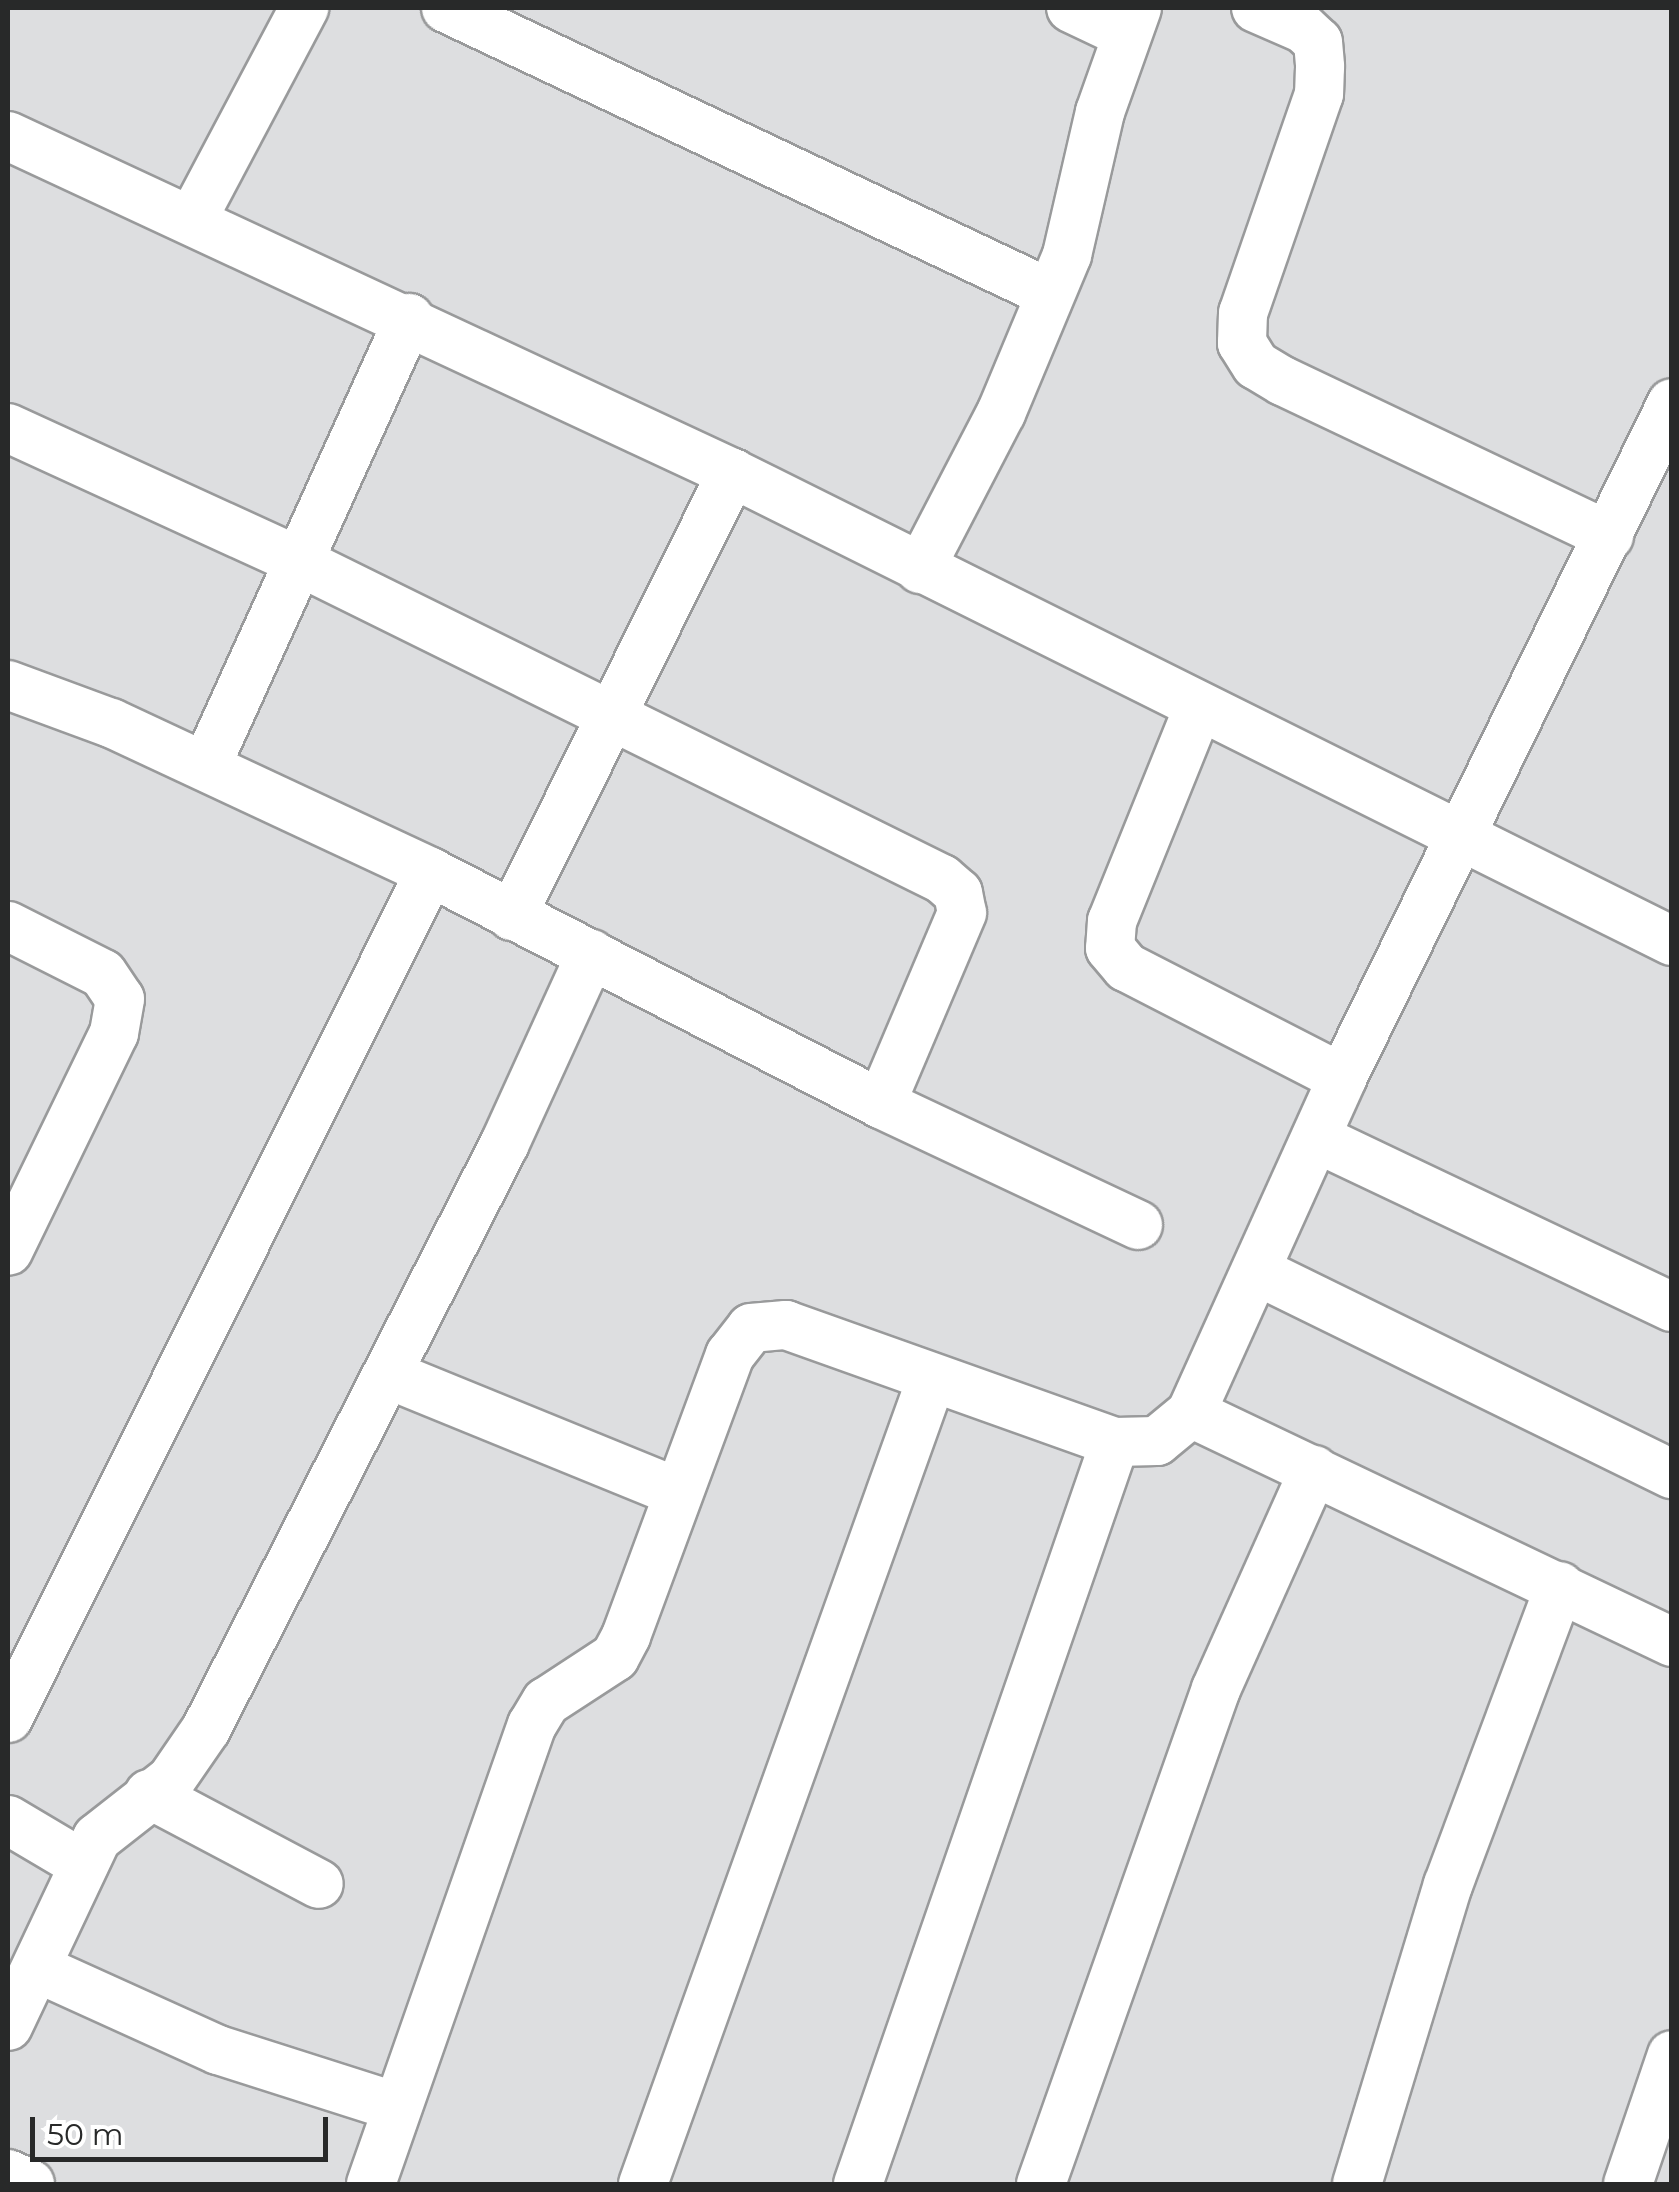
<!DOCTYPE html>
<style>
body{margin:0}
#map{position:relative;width:1679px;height:2192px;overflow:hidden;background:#dddee0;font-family:Montserrat,sans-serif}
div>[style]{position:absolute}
.roads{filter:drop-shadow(2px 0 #999a9b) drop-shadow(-2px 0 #999a9b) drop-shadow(0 2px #999a9b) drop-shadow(0 -2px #999a9b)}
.minor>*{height:48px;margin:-24px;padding:0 24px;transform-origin:24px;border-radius:24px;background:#fff}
span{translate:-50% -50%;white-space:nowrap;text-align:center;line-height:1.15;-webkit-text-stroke:8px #fff;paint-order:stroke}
.frame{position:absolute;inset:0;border:10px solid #282929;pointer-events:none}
.scale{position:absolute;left:30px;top:2117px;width:298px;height:45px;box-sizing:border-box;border:5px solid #282929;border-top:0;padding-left:12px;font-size:30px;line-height:35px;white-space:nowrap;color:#282929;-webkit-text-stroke:8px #fff;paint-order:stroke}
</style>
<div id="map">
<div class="roads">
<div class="minor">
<i style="left:446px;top:8px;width:667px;rotate:25.3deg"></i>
<i style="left:1071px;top:8px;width:59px;rotate:25.3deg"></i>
<i style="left:1256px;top:8px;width:52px;rotate:23.6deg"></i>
<i style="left:1304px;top:29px;width:19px;rotate:43deg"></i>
<i style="left:1318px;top:42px;width:25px;rotate:85deg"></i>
<i style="left:1320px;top:67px;width:27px;rotate:92deg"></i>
<i style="left:1319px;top:94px;width:232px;rotate:109.1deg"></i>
<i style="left:1243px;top:313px;width:30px;rotate:92deg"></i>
<i style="left:1242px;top:343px;width:26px;rotate:58deg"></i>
<i style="left:1256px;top:365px;width:31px;rotate:31deg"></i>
<i style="left:1283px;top:381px;width:361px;rotate:25.4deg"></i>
<i style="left:8px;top:136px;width:799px;rotate:24.96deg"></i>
<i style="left:732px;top:473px;width:1050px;rotate:26.47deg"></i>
<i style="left:193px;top:218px;width:238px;rotate:-62.1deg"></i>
<i style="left:8px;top:428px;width:319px;rotate:24.6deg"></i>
<i style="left:298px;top:561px;width:718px;rotate:26.28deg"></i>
<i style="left:942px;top:879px;width:21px;rotate:41deg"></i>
<i style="left:958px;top:893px;width:20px;rotate:79deg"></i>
<i style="left:962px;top:913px;width:207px;rotate:113deg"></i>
<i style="left:920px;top:569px;width:176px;rotate:-62.6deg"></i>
<i style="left:1001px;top:413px;width:171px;rotate:-67.3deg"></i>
<i style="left:1067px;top:255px;width:147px;rotate:-77deg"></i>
<i style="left:1100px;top:112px;width:110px;rotate:-70.4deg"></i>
<i style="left:8px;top:685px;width:110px;rotate:20.3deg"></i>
<i style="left:111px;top:723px;width:352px;rotate:25deg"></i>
<i style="left:430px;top:872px;width:507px;rotate:27.22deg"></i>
<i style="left:881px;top:1104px;width:284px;rotate:25.2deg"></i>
<i style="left:1197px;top:711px;width:227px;rotate:112deg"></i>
<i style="left:1112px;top:921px;width:27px;rotate:94deg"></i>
<i style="left:1110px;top:948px;width:25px;rotate:50deg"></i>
<i style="left:1126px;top:967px;width:243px;rotate:27.2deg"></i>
<i style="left:206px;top:766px;width:492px;rotate:-65.6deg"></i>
<i style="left:512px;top:916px;width:495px;rotate:-63.6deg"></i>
<i style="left:8px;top:926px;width:106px;rotate:26.8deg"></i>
<i style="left:103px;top:974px;width:30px;rotate:56deg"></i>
<i style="left:120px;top:999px;width:35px;rotate:100deg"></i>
<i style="left:114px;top:1033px;width:242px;rotate:115.9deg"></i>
<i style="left:1316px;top:1138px;width:394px;rotate:25.4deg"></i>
<i style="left:1257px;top:1271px;width:462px;rotate:26.1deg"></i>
<i style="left:390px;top:1375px;width:309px;rotate:22.2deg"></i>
<i style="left:1191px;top:1413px;width:533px;rotate:25.46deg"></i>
<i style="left:8px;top:1718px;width:945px;rotate:-63.49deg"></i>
<i style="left:149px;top:1794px;width:192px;rotate:27.9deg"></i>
<i style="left:8px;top:1820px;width:88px;rotate:30.6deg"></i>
<i style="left:37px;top:1968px;width:199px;rotate:24.4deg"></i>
<i style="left:218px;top:2050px;width:188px;rotate:17.7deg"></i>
<i style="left:8px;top:2026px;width:208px;rotate:-64.7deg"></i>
<i style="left:97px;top:1838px;width:94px;rotate:-38.1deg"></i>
<i style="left:171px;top:1780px;width:62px;rotate:-55.5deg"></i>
<i style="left:206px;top:1729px;width:656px;rotate:-62.97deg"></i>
<i style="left:504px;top:1145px;width:210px;rotate:-65.5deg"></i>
<i style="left:8px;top:2174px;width:24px;rotate:24deg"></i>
<i style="left:371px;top:2184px;width:486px;rotate:-70.7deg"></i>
<i style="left:532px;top:1725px;width:27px;rotate:-59deg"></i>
<i style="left:546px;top:1702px;width:82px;rotate:-33.1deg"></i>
<i style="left:615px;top:1657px;width:24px;rotate:-62deg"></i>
<i style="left:626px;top:1636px;width:300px;rotate:-69.7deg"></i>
<i style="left:730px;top:1355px;width:34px;rotate:-52deg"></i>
<i style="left:751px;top:1328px;width:35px;rotate:-5deg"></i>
<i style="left:786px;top:1325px;width:349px;rotate:19.6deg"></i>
<i style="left:1115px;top:1442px;width:42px;rotate:-1.4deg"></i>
<i style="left:1157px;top:1441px;width:44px;rotate:-39.5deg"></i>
<i style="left:1191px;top:1413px;width:367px;rotate:-65.7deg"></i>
<i style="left:1342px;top:1078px;width:751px;rotate:-63.95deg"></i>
<i style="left:643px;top:2184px;width:854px;rotate:-70.29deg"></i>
<i style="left:858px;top:2184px;width:785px;rotate:-70.9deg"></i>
<i style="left:1041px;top:2184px;width:525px;rotate:-70.53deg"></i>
<i style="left:1216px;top:1689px;width:240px;rotate:-65.9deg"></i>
<i style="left:1357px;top:2184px;width:313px;rotate:-73.1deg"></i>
<i style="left:1448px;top:1885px;width:319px;rotate:-69.5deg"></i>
<i style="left:1628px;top:2184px;width:136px;rotate:-71.2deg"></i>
</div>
</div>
<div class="frame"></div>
<div class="scale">50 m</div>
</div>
